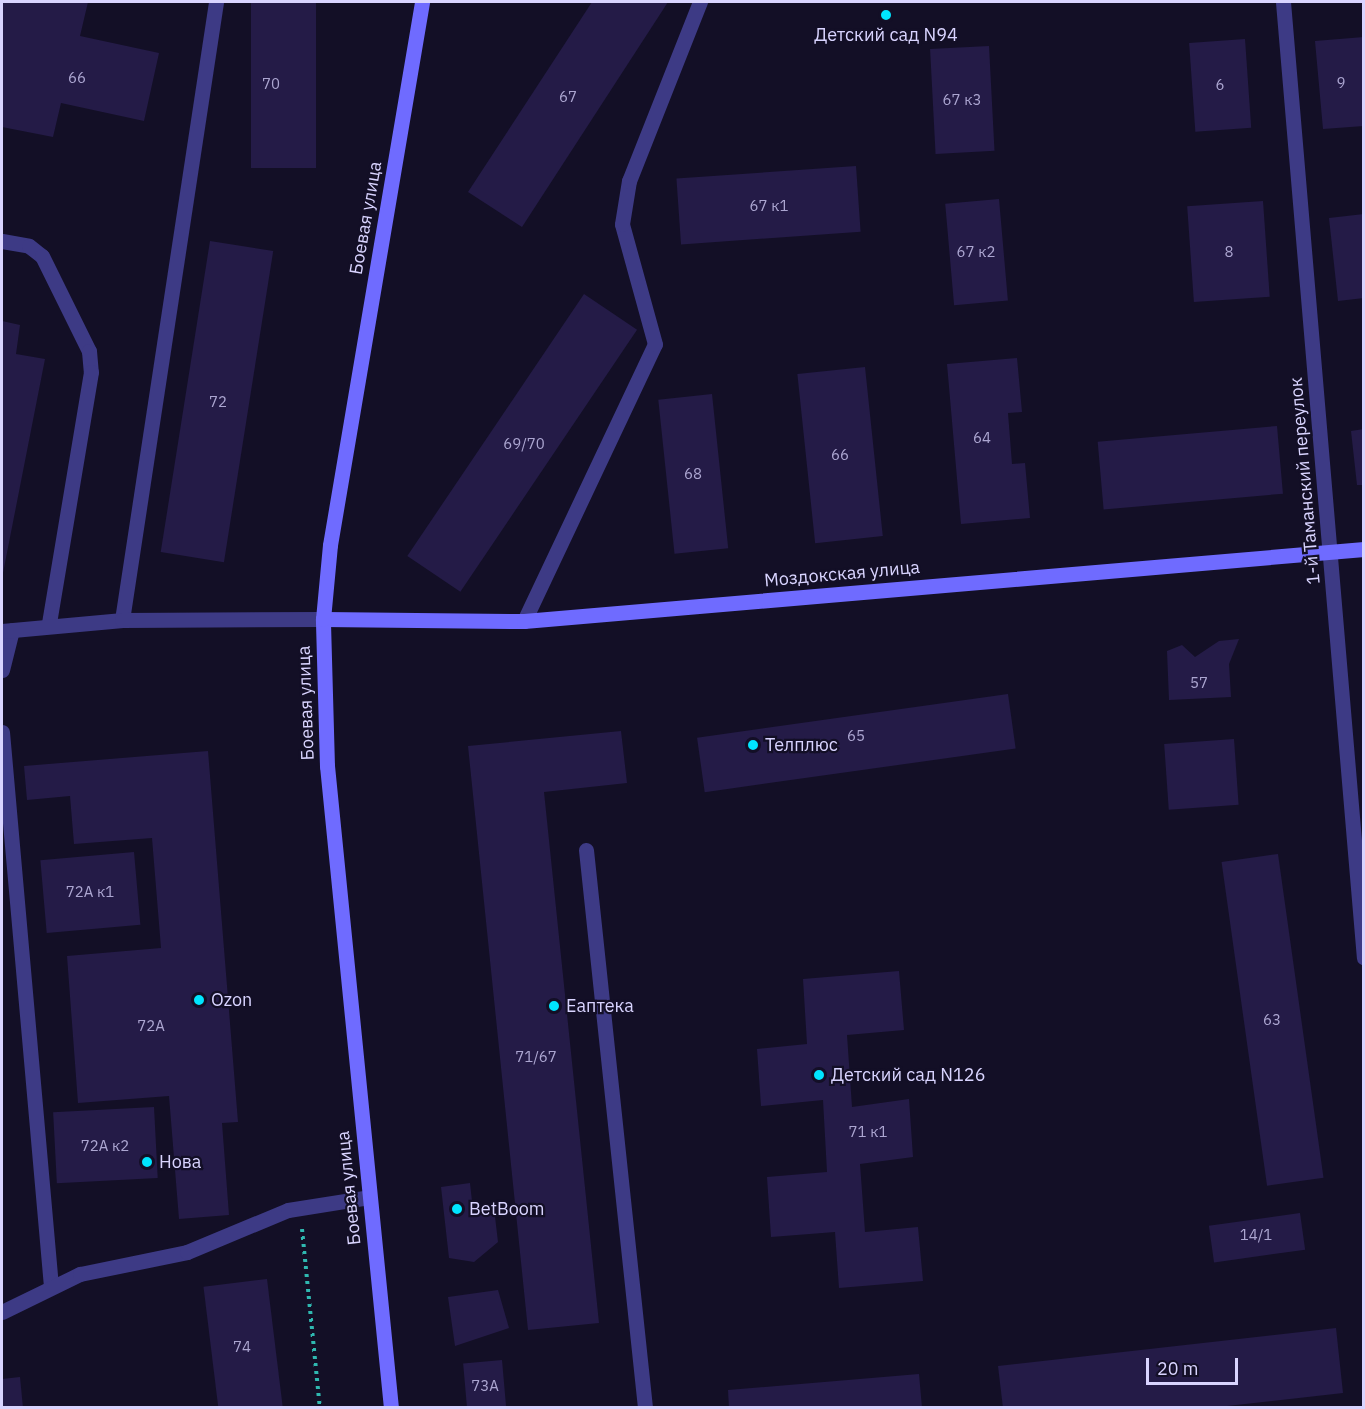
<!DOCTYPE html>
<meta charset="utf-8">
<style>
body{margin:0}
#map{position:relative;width:1365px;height:1409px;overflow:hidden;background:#130f26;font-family:"IBM Plex Sans",sans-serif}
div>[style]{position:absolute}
.building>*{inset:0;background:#241b47;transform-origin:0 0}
.path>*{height:4px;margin-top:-2px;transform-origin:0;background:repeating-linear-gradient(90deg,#2fb8b0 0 3px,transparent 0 7.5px)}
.service>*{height:15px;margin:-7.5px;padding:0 7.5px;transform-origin:7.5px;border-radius:7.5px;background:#3d3a85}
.minor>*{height:15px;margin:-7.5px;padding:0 7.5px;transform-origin:7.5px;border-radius:7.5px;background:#3d3a85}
.secondary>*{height:15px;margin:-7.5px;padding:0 7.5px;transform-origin:7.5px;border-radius:7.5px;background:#6f6bff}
.dots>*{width:16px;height:16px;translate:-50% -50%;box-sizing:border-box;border:3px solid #130f26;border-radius:50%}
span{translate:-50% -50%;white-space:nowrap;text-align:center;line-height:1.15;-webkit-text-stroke:4.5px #130f26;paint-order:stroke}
.number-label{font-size:15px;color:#aca6d1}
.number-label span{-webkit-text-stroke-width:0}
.poi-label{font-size:18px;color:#d9d4ff}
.left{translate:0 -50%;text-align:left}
.street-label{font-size:18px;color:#d9d4ff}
.frame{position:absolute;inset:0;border:3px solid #d9d4ff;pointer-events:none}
.scale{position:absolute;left:1146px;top:1358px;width:92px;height:27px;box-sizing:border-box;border:3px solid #d9d4ff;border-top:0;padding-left:8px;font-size:18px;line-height:21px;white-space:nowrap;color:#d9d4ff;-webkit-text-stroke:4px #130f26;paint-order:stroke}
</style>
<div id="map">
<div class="building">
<i style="clip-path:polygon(2px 2px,88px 2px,80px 36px,159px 53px,144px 121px,61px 103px,53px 137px,2px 127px)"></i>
<i style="left:251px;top:2px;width:65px;height:166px"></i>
<i style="clip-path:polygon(592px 2px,668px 2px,522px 227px,468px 192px)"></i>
<i style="clip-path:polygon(1364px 37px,1364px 126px,1323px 129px,1315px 41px)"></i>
<i style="left:1245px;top:39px;width:89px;height:56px;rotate:86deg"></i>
<i style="left:989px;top:46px;width:105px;height:59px;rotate:87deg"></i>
<i style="left:856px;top:166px;width:66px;height:180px;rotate:86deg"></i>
<i style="left:999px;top:199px;width:102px;height:54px;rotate:85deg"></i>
<i style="left:1263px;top:201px;width:96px;height:76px;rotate:86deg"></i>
<i style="clip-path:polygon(1364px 214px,1364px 298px,1338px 301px,1329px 218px)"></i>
<i style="left:210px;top:241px;width:64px;height:315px;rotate:9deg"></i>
<i style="left:584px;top:294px;width:64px;height:316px;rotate:34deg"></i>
<i style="clip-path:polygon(2px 321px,20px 325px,16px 354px,45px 359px,3px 573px)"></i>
<i style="clip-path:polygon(1017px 358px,1022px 412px,1008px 413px,1012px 464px,1025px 463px,1030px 518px,961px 524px,947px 364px)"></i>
<i style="left:865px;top:367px;width:170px;height:68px;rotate:84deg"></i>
<i style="left:712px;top:394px;width:155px;height:54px;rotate:84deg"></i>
<i style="left:1277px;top:426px;width:68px;height:180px;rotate:85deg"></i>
<i style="clip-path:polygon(1364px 429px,1364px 485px,1357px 485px,1351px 431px)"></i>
<i style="clip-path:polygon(1239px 639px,1229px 664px,1231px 697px,1169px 700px,1167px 651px,1182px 645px,1195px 657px,1219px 641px)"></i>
<i style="left:1008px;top:694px;width:55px;height:314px;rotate:82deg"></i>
<i style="clip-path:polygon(621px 731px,627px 783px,544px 792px,599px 1323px,528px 1330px,468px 746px)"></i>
<i style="left:1234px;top:739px;width:66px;height:70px;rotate:86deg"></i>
<i style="clip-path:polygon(208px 751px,238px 1122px,222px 1123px,229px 1215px,179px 1219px,169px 1096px,78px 1103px,67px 956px,161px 948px,152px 838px,74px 844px,70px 796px,27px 800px,24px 766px)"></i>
<i style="left:134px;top:852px;width:73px;height:94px;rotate:85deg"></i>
<i style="left:1278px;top:854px;width:327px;height:57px;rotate:82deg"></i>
<i style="clip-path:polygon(899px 971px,904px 1030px,847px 1035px,852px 1107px,909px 1099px,913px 1157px,860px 1164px,865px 1232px,918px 1227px,923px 1281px,839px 1288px,835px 1232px,771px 1237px,767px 1177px,827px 1172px,823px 1100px,761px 1106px,757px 1049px,807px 1044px,803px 979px)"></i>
<i style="left:154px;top:1107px;width:71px;height:101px;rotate:87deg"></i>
<i style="clip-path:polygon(470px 1183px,473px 1210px,494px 1208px,498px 1242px,474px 1262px,449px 1258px,441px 1187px)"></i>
<i style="left:1300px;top:1213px;width:37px;height:92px;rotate:82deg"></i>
<i style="left:267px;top:1279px;width:130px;height:64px;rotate:83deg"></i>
<i style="clip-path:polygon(498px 1290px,509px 1328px,455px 1346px,448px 1297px)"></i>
<i style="clip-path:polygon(1336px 1328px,1343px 1393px,1209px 1408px,1003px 1408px,998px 1366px)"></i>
<i style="left:502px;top:1360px;width:48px;height:39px;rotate:85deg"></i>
<i style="clip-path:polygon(919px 1374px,922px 1408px,729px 1408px,728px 1390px)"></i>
<i style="clip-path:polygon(20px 1377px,23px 1408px,2px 1408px,2px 1379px)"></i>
</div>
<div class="path">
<i style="left:302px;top:1229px;width:180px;rotate:84.3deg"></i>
</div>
<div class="service">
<i style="left:2px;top:241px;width:27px;rotate:10deg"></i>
<i style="left:29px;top:246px;width:16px;rotate:38deg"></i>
<i style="left:42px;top:256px;width:106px;rotate:63.7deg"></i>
<i style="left:89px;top:351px;width:21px;rotate:85deg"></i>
<i style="left:91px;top:372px;width:255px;rotate:99.5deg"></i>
<i style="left:122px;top:620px;width:625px;rotate:-81.35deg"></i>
<i style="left:524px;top:621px;width:306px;rotate:-64.7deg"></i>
<i style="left:655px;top:344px;width:124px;rotate:-105.4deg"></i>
<i style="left:622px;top:224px;width:44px;rotate:-80.8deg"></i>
<i style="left:629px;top:181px;width:193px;rotate:-68.4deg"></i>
<i style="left:2px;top:670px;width:41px;rotate:-76deg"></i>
<i style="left:2px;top:732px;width:556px;rotate:84.95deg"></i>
<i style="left:586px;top:850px;width:561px;rotate:83.96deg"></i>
<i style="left:2px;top:1312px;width:87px;rotate:-26deg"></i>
<i style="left:80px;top:1274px;width:109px;rotate:-11.6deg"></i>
<i style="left:187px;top:1252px;width:109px;rotate:-22.6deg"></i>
<i style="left:288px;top:1210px;width:82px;rotate:-9.1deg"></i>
</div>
<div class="minor">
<i style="left:1283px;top:2px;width:959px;rotate:85.16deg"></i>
<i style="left:2px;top:631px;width:121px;rotate:-5.2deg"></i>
<i style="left:122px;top:620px;width:201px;rotate:-0.3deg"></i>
</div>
<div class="secondary">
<i style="left:323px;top:619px;width:201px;rotate:0.6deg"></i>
<i style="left:524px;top:621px;width:843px;rotate:-4.9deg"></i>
<i style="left:391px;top:1408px;width:645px;rotate:-95.69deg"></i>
<i style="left:327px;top:766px;width:147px;rotate:-91.6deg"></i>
<i style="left:323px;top:619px;width:74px;rotate:-84.6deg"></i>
<i style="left:330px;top:545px;width:551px;rotate:-80.38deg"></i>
</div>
<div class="dots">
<i style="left:886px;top:15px;background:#00e5ff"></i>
<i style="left:753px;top:745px;background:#00e5ff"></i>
<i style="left:199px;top:1000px;background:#00e5ff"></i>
<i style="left:554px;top:1006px;background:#00e5ff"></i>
<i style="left:819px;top:1075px;background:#00e5ff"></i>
<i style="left:147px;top:1162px;background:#00e5ff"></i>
<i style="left:457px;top:1209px;background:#00e5ff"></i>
</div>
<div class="number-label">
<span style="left:77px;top:78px">66</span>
<span style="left:1341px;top:83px">9</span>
<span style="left:271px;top:84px">70</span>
<span style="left:1220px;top:85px">6</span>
<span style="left:568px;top:97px">67</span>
<span style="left:962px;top:100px">67 к3</span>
<span style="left:769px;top:206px">67 к1</span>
<span style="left:976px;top:252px">67 к2</span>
<span style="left:1229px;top:252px">8</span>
<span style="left:218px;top:402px">72</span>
<span style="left:982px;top:438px">64</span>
<span style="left:524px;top:444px">69/70</span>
<span style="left:840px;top:455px">66</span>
<span style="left:693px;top:474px">68</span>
<span style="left:1199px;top:683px">57</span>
<span style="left:856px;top:736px">65</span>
<span style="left:90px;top:892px">72А к1</span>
<span style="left:1272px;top:1020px">63</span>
<span style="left:151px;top:1026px">72А</span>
<span style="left:536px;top:1057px">71/67</span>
<span style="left:868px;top:1132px">71 к1</span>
<span style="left:105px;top:1146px">72А к2</span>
<span style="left:1256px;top:1235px">14/1</span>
<span style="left:242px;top:1347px">74</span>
<span style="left:485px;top:1386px">73А</span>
</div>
<div class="poi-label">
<span style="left:886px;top:35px">Детский сад N94</span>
<span class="left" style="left:765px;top:745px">Телплюс</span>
<span class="left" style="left:211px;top:1000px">Ozon</span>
<span class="left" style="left:566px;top:1006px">Еаптека</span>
<span class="left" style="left:831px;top:1075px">Детский сад N126</span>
<span class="left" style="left:159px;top:1162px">Нова</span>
<span class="left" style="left:469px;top:1209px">BetBoom</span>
</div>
<div class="street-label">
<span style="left:366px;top:218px;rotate:-80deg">Боевая улица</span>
<span style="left:1305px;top:481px;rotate:-95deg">1-й Таманский переулок</span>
<span style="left:842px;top:574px;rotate:-5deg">Моздокская улица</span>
<span style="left:306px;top:703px;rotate:-92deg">Боевая улица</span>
<span style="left:349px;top:1188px;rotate:-96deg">Боевая улица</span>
</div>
<div class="frame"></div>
<div class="scale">20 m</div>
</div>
